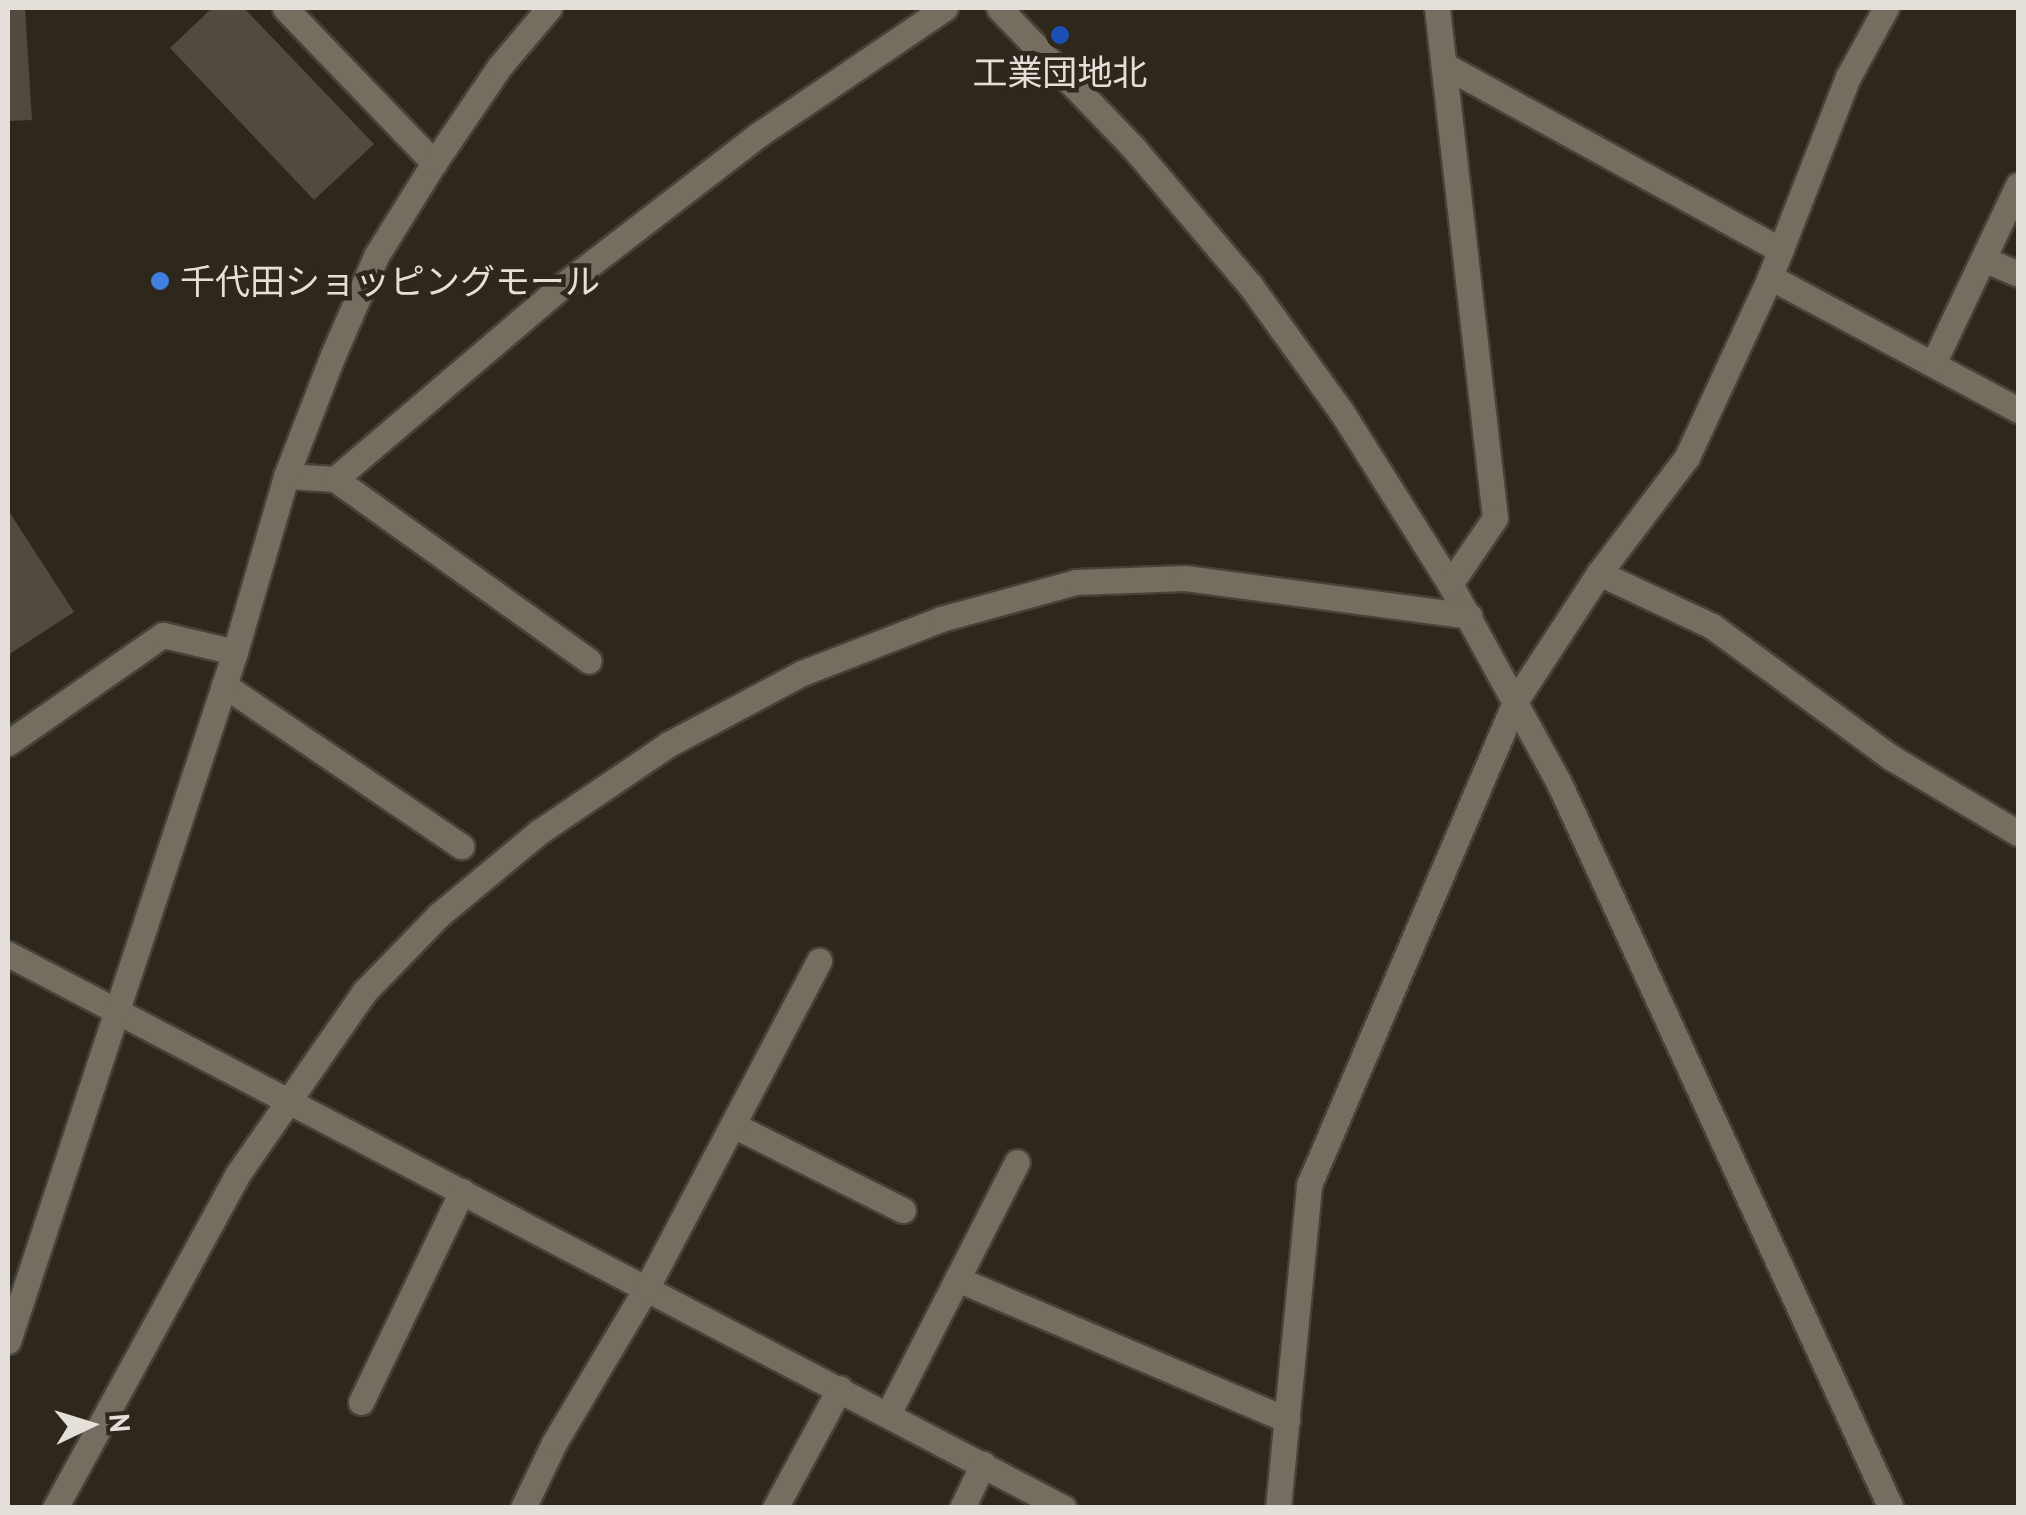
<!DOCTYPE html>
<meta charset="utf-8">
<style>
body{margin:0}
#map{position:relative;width:2026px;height:1515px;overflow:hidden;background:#2e271c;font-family:"PT Sans","Noto Sans JP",sans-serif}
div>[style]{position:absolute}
.building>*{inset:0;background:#524a3e}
.roads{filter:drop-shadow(2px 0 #474238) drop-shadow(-2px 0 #474238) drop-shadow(0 2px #474238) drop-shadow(0 -2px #474238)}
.minor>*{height:25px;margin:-12.5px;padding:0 12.5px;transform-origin:12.5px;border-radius:12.5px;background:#756d60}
.dots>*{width:28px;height:28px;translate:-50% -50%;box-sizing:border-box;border:5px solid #2e271c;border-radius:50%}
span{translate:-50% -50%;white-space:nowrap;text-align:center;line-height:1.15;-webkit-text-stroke:9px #2e271c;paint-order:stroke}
.poi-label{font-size:35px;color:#e4dfd8}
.left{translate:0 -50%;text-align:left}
.frame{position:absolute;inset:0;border:10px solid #e4dfd8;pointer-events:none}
.north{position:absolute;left:40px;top:1375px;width:100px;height:100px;-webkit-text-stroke:8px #2e271c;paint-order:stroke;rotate:86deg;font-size:28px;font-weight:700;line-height:40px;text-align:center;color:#e4dfd8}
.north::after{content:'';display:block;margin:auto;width:35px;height:45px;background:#e4dfd8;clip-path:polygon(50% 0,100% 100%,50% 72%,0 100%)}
</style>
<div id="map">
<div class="building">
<i style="clip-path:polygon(8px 8px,25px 8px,32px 120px,8px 121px)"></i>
<i style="clip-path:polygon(212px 8px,244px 8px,374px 144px,314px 200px,170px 48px)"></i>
<i style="clip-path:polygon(8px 510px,74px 612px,8px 655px)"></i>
</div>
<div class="roads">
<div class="minor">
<i style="left:285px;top:8px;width:215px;rotate:46.1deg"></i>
<i style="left:999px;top:8px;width:192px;rotate:46.1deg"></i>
<i style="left:1132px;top:146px;width:182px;rotate:49.7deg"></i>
<i style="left:1250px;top:285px;width:155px;rotate:54.2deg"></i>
<i style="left:1341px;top:411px;width:204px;rotate:57.8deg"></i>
<i style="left:1450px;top:584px;width:227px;rotate:61.3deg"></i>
<i style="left:1559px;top:783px;width:797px;rotate:65.4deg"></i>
<i style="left:1437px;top:8px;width:513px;rotate:83.51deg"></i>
<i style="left:1495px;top:518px;width:80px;rotate:124.3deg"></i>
<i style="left:1444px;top:65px;width:384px;rotate:28.8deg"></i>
<i style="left:1983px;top:259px;width:38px;rotate:23deg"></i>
<i style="left:1770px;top:277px;width:281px;rotate:28.2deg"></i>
<i style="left:1933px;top:364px;width:198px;rotate:-64.6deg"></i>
<i style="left:286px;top:476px;width:49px;rotate:3.5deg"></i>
<i style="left:335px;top:479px;width:312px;rotate:35.6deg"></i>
<i style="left:335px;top:479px;width:298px;rotate:-40.4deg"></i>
<i style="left:562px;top:286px;width:247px;rotate:-37.6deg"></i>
<i style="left:758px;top:135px;width:226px;rotate:-34.2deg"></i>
<i style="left:1599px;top:573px;width:125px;rotate:25.1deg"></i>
<i style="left:1712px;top:626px;width:223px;rotate:36.3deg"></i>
<i style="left:1892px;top:758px;width:147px;rotate:30.8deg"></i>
<i style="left:224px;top:685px;width:287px;rotate:34.2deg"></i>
<i style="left:8px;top:743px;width:189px;rotate:-34.9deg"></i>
<i style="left:163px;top:635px;width:74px;rotate:13.3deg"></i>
<i style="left:8px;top:954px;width:1192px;rotate:27.68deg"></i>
<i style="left:733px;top:1125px;width:190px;rotate:26.6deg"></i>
<i style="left:957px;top:1279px;width:359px;rotate:23.1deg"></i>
<i style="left:8px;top:1341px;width:725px;rotate:-71.76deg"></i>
<i style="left:235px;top:652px;width:183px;rotate:-73.8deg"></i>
<i style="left:286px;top:476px;width:130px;rotate:-68.8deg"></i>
<i style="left:333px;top:355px;width:108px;rotate:-66.5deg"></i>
<i style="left:376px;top:256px;width:110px;rotate:-58.1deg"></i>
<i style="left:434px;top:163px;width:117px;rotate:-55.8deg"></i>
<i style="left:500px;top:66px;width:76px;rotate:-49.8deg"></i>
<i style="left:361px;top:1402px;width:234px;rotate:-64.4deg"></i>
<i style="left:888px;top:1414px;width:283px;rotate:-62.9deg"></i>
<i style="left:55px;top:1508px;width:379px;rotate:-61.3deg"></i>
<i style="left:237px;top:1175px;width:224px;rotate:-55.2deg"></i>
<i style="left:365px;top:991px;width:106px;rotate:-45.8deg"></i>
<i style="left:439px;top:915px;width:130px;rotate:-39.7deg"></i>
<i style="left:539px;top:832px;width:157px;rotate:-34.1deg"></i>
<i style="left:669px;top:744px;width:151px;rotate:-28.1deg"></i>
<i style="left:802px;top:673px;width:149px;rotate:-21.2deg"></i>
<i style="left:941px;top:619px;width:140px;rotate:-15.3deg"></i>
<i style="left:1076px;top:582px;width:109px;rotate:-2.1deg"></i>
<i style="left:1185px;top:578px;width:287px;rotate:7.6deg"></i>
<i style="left:523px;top:1508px;width:72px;rotate:-64.5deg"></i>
<i style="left:554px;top:1443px;width:182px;rotate:-59.2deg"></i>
<i style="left:647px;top:1287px;width:369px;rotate:-62.2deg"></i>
<i style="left:775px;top:1508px;width:136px;rotate:-61.6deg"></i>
<i style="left:962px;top:1508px;width:49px;rotate:-64.5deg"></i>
<i style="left:1278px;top:1508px;width:324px;rotate:-84.5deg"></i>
<i style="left:1309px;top:1185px;width:527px;rotate:-66.89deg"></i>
<i style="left:1516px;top:700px;width:152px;rotate:-56.8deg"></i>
<i style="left:1599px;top:573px;width:146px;rotate:-52.8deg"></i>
<i style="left:1687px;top:457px;width:198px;rotate:-65.2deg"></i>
<i style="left:1770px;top:277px;width:215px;rotate:-68.7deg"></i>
<i style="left:1848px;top:77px;width:79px;rotate:-61.2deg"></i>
</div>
</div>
<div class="dots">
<i style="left:1060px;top:35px;background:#1a4fb4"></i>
<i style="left:160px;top:281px;background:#3f7fe0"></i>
</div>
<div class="poi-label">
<span style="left:1060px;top:72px">工業団地北</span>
<span class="left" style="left:180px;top:281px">千代田ショッピングモール</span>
</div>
<div class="frame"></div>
<div class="north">N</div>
</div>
